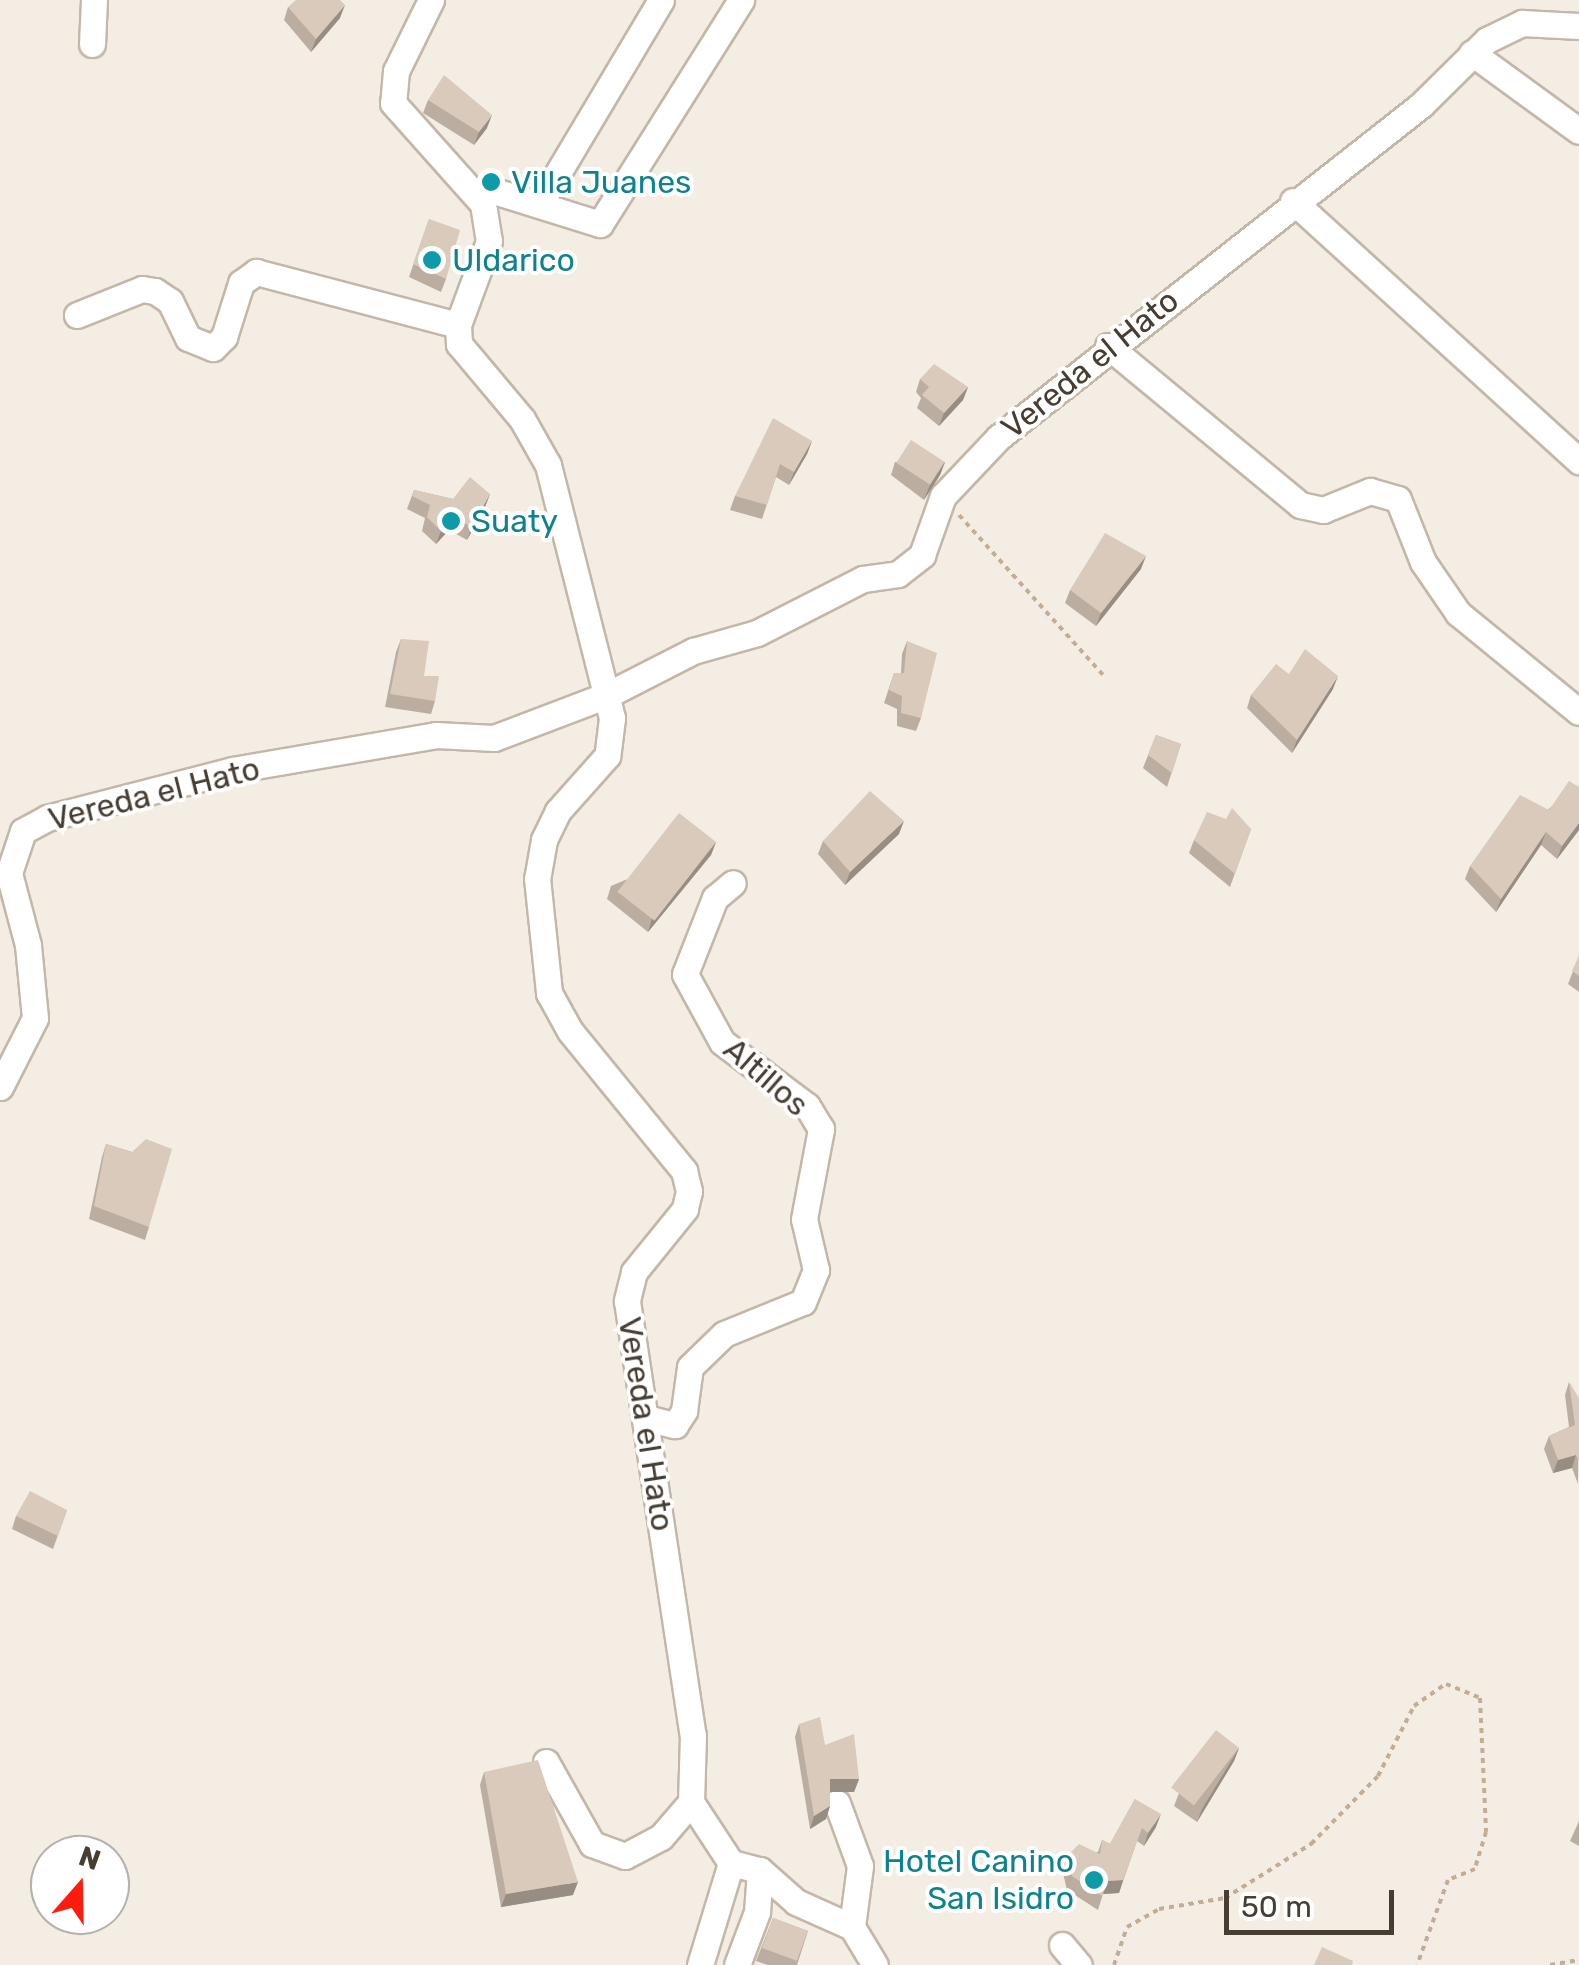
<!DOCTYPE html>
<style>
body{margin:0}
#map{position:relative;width:1579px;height:1965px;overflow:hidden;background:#f4ede4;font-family:Rubik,sans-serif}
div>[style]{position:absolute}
.path>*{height:4px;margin-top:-2px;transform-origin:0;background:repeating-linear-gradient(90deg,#c3ae95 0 5px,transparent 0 10px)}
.roads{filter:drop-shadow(2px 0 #c3b7a9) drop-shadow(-2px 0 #c3b7a9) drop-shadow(0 2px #c3b7a9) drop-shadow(0 -2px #c3b7a9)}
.minor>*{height:25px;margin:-12.5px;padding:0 12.5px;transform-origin:12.5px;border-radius:12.5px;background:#fff}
.wall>*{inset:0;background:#bbaea1}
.shaded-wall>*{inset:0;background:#988d83}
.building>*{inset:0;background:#d9cabb;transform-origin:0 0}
.dots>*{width:28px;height:28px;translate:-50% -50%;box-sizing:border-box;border:5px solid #fff;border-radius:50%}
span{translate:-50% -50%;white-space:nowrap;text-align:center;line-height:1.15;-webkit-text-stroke:8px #fff;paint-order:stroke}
.culture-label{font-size:32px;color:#0d838f}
.left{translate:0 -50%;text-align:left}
.right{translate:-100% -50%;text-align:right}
.street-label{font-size:32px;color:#463d33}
.north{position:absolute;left:30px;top:1835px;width:100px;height:100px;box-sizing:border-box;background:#fff;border:2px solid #b5b1ad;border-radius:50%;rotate:20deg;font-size:28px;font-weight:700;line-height:40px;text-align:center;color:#463d33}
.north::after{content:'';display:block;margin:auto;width:35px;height:45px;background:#ff1b0f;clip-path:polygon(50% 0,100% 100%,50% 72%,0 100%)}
.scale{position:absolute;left:1224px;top:1890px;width:170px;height:45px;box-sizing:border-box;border:5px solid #463d33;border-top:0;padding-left:12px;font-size:30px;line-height:35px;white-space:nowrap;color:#463d33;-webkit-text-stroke:8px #fff;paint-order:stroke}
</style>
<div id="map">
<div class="path">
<i style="left:959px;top:515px;width:215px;rotate:48deg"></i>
<i style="left:1114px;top:1965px;width:40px;rotate:-71.1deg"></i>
<i style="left:1127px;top:1927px;width:37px;rotate:-29deg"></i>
<i style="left:1159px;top:1909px;width:67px;rotate:-9.5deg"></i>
<i style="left:1225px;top:1898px;width:102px;rotate:-32.1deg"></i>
<i style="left:1311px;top:1844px;width:95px;rotate:-45.4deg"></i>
<i style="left:1378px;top:1776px;width:79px;rotate:-62.8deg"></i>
<i style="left:1414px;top:1706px;width:39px;rotate:-35deg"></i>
<i style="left:1446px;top:1684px;width:37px;rotate:22deg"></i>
<i style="left:1480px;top:1698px;width:134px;rotate:87.4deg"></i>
<i style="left:1486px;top:1832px;width:39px;rotate:107deg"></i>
<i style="left:1475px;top:1869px;width:29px;rotate:158deg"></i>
<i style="left:1448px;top:1880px;width:90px;rotate:110deg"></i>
<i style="left:1550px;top:1965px;width:29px;rotate:-10deg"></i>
</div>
<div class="roads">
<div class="minor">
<i style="left:431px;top:0;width:79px;rotate:116.2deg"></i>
<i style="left:396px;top:71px;width:32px;rotate:95deg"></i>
<i style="left:393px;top:103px;width:135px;rotate:48.3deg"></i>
<i style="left:483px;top:204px;width:37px;rotate:81deg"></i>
<i style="left:489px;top:241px;width:90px;rotate:110.3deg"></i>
<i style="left:458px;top:325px;width:19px;rotate:87deg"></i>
<i style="left:459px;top:344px;width:98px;rotate:50deg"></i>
<i style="left:522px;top:419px;width:53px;rotate:60.5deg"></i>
<i style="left:548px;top:465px;width:261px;rotate:75.8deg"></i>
<i style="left:612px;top:718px;width:38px;rotate:97deg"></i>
<i style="left:607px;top:756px;width:74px;rotate:131.7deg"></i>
<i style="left:558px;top:811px;width:32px;rotate:116deg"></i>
<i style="left:544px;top:840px;width:39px;rotate:100deg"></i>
<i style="left:537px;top:878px;width:116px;rotate:84deg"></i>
<i style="left:549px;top:993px;width:43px;rotate:61.1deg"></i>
<i style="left:570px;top:1031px;width:181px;rotate:50.8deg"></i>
<i style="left:684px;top:1171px;width:21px;rotate:76deg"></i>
<i style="left:689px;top:1191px;width:18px;rotate:103deg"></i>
<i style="left:685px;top:1209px;width:81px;rotate:129deg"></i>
<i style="left:634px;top:1272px;width:30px;rotate:104deg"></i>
<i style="left:627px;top:1301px;width:439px;rotate:81.4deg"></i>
<i style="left:693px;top:1735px;width:67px;rotate:91.7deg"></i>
<i style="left:691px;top:1802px;width:73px;rotate:56.7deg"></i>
<i style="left:731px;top:1863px;width:30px;rotate:14deg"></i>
<i style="left:760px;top:1870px;width:48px;rotate:41.6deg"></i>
<i style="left:796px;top:1902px;width:61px;rotate:24.1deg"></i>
<i style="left:852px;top:1927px;width:44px;rotate:58.8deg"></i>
<i style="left:92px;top:44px;width:44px;rotate:-87.4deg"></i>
<i style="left:1472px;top:53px;width:132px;rotate:36.1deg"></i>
<i style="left:494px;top:191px;width:111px;rotate:17.3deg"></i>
<i style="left:600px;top:224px;width:265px;rotate:-57.8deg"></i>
<i style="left:1293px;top:201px;width:387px;rotate:42.3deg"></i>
<i style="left:540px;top:203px;width:236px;rotate:-59.2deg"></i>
<i style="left:77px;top:315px;width:70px;rotate:-21.8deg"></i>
<i style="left:142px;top:289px;width:13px;rotate:9deg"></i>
<i style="left:155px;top:291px;width:18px;rotate:34deg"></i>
<i style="left:170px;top:301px;width:41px;rotate:64.1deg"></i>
<i style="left:188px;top:338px;width:27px;rotate:22deg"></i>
<i style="left:213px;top:348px;width:16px;rotate:-45deg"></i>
<i style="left:224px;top:337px;width:57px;rotate:-72.5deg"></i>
<i style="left:241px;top:283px;width:19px;rotate:-36deg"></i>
<i style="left:256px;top:272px;width:209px;rotate:14.7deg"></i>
<i style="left:1108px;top:346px;width:249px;rotate:39.6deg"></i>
<i style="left:1300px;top:505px;width:24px;rotate:12deg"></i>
<i style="left:1323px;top:510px;width:51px;rotate:-22deg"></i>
<i style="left:1370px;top:491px;width:29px;rotate:16deg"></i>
<i style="left:1398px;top:499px;width:68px;rotate:68.4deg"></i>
<i style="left:1423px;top:562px;width:62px;rotate:55.5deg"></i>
<i style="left:1458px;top:613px;width:156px;rotate:39.3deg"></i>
<i style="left:0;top:1087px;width:77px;rotate:-63.1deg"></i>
<i style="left:35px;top:1018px;width:73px;rotate:-95.5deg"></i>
<i style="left:28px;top:945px;width:74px;rotate:-104.8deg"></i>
<i style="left:9px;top:873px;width:44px;rotate:-71.6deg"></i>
<i style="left:23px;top:831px;width:27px;rotate:-28deg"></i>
<i style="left:47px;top:818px;width:191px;rotate:-14.5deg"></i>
<i style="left:232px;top:770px;width:207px;rotate:-9.7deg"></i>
<i style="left:436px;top:735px;width:58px;rotate:3deg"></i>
<i style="left:494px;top:738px;width:121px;rotate:-20.8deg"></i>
<i style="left:607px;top:695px;width:97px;rotate:-27.1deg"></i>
<i style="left:693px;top:651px;width:66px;rotate:-15.7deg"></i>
<i style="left:757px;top:633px;width:119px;rotate:-27deg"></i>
<i style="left:863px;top:579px;width:35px;rotate:-8deg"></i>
<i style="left:898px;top:574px;width:31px;rotate:-38deg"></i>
<i style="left:922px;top:555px;width:63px;rotate:-70.4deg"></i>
<i style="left:943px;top:496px;width:81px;rotate:-46.5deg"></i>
<i style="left:999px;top:437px;width:537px;rotate:-38.19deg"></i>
<i style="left:1421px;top:105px;width:93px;rotate:-44.6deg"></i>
<i style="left:1487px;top:40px;width:39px;rotate:-26deg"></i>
<i style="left:1522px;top:23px;width:57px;rotate:3deg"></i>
<i style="left:646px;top:1418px;width:30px;rotate:14deg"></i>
<i style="left:675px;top:1425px;width:17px;rotate:-57deg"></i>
<i style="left:684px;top:1411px;width:44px;rotate:-82.2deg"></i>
<i style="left:690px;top:1367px;width:47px;rotate:-44.1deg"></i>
<i style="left:724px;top:1334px;width:85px;rotate:-22.1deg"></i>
<i style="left:803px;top:1302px;width:35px;rotate:-68deg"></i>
<i style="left:816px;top:1270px;width:52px;rotate:-103.2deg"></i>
<i style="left:804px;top:1219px;width:92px;rotate:-79.3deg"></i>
<i style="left:821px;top:1129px;width:27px;rotate:-121deg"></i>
<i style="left:807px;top:1106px;width:106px;rotate:-143deg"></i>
<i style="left:722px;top:1042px;width:77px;rotate:-118.6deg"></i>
<i style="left:685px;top:974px;width:82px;rotate:-68.5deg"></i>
<i style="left:715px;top:898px;width:23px;rotate:-40deg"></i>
<i style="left:546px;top:1762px;width:94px;rotate:60.7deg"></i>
<i style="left:592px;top:1844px;width:35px;rotate:20deg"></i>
<i style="left:625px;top:1856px;width:41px;rotate:-27.8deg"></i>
<i style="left:661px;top:1837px;width:46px;rotate:-49.4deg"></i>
<i style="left:837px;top:1803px;width:67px;rotate:69.9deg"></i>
<i style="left:860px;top:1866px;width:62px;rotate:97.5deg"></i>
<i style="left:1062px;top:1945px;width:26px;rotate:50deg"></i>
<i style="left:700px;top:1965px;width:107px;rotate:-73.1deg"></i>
<i style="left:737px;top:1965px;width:57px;rotate:-69.3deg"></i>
<i style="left:757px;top:1912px;width:42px;rotate:-85.9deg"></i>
</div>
</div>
<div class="wall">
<i style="clip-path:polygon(288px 7px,340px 18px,311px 52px,284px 20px)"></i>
<i style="clip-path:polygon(428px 100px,487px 128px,474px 145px,423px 113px)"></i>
<i style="clip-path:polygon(429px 219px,446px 279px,441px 292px,409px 277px)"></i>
<i style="clip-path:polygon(920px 379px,968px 387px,963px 400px,939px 426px,917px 408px,921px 398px,916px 392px)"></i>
<i style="clip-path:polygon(812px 441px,807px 454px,789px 485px,776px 477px,762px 519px,730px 510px,735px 496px)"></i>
<i style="clip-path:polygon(895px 462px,945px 462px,940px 475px,924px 500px,891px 475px)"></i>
<i style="clip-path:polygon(414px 490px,453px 499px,490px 494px,485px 507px,467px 540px,449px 530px,436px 544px,422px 531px,425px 518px,407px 509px)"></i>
<i style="clip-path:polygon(1141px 569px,1096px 626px,1065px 603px,1070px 590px)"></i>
<i style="clip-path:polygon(401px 639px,424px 676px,435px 701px,431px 714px,385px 707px,396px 652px)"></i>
<i style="clip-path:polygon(907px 641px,921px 718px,916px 731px,897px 726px,897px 709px,884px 703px,894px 673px,901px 673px,902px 654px)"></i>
<i style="clip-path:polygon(1289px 674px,1333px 689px,1292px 753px,1247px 708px,1251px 695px)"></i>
<i style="clip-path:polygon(1156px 735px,1181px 744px,1167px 787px,1143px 768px)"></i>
<i style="clip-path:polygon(1579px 787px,1579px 830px,1557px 859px,1541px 845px,1496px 912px,1465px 879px,1470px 866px)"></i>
<i style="clip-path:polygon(1251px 829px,1230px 887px,1189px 853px,1194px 840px)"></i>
<i style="clip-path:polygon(899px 834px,845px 885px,818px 854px,823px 841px)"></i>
<i style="clip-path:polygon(716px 842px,711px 855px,648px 932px,607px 899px,611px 886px)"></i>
<i style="clip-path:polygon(1579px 956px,1579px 992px,1568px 984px)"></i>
<i style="clip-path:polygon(106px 1144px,132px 1152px,149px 1227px,145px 1240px,89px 1219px,102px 1157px)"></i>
<i style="clip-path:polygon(1569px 1382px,1579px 1399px,1578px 1484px,1572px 1468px,1553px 1473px,1544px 1449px,1549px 1436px,1569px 1427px,1565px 1395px)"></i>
<i style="clip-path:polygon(67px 1510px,53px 1549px,12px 1529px,16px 1516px)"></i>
<i style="clip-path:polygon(799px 1724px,825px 1745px,859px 1779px,854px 1792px,830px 1792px,830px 1806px,826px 1819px,810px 1829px,795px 1737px)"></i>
<i style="clip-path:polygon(1239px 1748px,1234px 1761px,1197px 1822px,1174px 1806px,1179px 1793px)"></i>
<i style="clip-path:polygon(484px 1772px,573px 1895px,501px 1907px,480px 1785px)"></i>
<i style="clip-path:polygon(1135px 1799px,1156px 1827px,1144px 1846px,1137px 1841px,1119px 1893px,1103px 1894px,1098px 1910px,1067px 1890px,1062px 1869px,1067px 1856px,1098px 1852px,1102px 1840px,1110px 1844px)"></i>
<i style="clip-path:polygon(1579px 1821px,1579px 1846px,1570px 1841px)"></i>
<i style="clip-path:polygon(773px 1918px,808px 1931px,797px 1965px,768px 1965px,756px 1961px)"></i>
</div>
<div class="shaded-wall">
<i style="clip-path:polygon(345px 5px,340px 18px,311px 52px,316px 39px)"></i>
<i style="clip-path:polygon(492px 115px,487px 128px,474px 145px,479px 132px)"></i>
<i style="clip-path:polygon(968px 387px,963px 400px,939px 426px,944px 413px)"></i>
<i style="clip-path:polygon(812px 441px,807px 454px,789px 485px,794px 472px)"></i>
<i style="clip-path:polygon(945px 462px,940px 475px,924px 500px,929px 487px)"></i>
<i style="clip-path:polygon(490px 494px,485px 507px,467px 540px,472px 527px)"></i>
<i style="clip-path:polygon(454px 517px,449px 530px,436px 544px,441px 531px)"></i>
<i style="clip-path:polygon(1146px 556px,1141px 569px,1096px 626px,1101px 613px)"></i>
<i style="clip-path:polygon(1338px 676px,1333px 689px,1292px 753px,1297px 740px)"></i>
<i style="clip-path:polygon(904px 821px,899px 834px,845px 885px,850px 872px)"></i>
<i style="clip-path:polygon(1579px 823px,1579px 830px,1557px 859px,1562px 846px)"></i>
<i style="clip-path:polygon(1546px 832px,1541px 845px,1496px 912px,1501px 899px)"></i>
<i style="clip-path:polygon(716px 842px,711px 855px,648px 932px,652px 919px)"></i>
<i style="clip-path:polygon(1576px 1455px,1572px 1468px,1553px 1473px,1558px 1460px)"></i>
<i style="clip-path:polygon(1239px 1748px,1234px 1761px,1197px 1822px,1202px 1809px)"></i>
<i style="clip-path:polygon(830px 1779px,859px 1779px,854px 1792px,825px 1792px)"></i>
<i style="clip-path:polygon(830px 1806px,826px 1819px,810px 1829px,814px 1816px)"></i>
<i style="clip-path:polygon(1161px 1814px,1156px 1827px,1144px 1846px,1148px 1833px)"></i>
<i style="clip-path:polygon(1123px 1880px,1119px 1893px,1103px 1894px,1108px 1881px)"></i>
<i style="clip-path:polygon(578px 1882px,573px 1895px,501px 1907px,506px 1894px)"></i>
</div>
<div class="building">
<i style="clip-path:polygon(296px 0,340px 0,345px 5px,316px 39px,288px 7px)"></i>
<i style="clip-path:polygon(444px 75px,492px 115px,479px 132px,428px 100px)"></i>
<i style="clip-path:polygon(429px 219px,460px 230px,446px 279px,413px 264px)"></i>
<i style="clip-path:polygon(934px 364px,968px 387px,944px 413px,922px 395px,929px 387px,920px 379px)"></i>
<i style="clip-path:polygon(773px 418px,812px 441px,794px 472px,780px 464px,767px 505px,735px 496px)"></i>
<i style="left:911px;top:440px;width:40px;height:27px;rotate:33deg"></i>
<i style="clip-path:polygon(470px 477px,490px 494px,472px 527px,454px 517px,441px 531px,427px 517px,430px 505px,412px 496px,414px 490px,453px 499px)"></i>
<i style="clip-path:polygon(1105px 533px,1146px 556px,1101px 613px,1070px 590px)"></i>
<i style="clip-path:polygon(401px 639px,429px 641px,424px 676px,439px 676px,435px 701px,390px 694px)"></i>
<i style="clip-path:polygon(907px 641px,937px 653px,921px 718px,901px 713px,902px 696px,889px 690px,894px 673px,904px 673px)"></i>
<i style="clip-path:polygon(1305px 649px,1338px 676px,1297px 740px,1251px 695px,1276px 664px,1289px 674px)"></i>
<i style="clip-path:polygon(1156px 735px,1181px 744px,1172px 773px,1148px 755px)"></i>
<i style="clip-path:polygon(1569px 781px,1579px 787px,1579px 823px,1562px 846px,1546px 832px,1501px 899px,1470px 866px,1520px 795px,1549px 810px)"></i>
<i style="clip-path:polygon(870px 791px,904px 821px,850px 872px,823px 841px)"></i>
<i style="clip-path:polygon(1232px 808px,1251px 829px,1235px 874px,1194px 840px,1207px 812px,1226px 819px)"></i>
<i style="left:679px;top:813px;width:47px;height:100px;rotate:38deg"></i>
<i style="clip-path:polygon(1579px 956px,1579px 976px,1572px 971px)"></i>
<i style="clip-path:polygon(146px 1139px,172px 1149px,149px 1227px,94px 1206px,106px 1144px,132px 1152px)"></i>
<i style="clip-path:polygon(1569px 1382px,1579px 1399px,1579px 1461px,1576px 1455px,1558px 1460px,1549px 1436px,1575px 1425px)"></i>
<i style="clip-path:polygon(30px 1491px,67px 1510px,58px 1536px,16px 1516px)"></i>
<i style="clip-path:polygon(820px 1717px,825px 1745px,854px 1734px,859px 1779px,830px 1779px,830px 1806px,814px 1816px,799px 1724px)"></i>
<i style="left:1216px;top:1730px;width:29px;height:73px;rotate:38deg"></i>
<i style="clip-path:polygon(538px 1760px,578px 1882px,506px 1894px,484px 1772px)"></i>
<i style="clip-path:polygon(1135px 1799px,1161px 1814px,1148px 1833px,1142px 1828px,1123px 1880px,1108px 1881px,1102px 1896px,1072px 1876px,1067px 1856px,1079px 1844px,1100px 1854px,1102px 1840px,1110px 1844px)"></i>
<i style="left:773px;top:1918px;width:37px;height:32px;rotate:20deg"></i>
<i style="clip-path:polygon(1322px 1947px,1353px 1961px,1352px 1965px,1314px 1965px)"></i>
</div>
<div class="dots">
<i style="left:491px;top:182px;background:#0f9aa8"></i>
<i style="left:432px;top:260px;background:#0f9aa8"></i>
<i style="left:451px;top:521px;background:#0f9aa8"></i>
<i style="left:1094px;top:1880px;background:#0f9aa8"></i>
</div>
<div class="culture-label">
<span class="left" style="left:511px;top:182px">Villa Juanes</span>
<span class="left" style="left:452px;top:260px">Uldarico</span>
<span class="left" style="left:471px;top:521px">Suaty</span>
<span class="right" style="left:1074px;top:1880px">Hotel Canino<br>San Isidro</span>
</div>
<div class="street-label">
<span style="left:1090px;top:364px;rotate:-39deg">Vereda el Hato</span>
<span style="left:154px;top:794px;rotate:-14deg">Vereda el Hato</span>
<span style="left:766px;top:1077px;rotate:41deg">Altillos</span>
<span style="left:646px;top:1424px;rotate:81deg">Vereda el Hato</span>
</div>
<div class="north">N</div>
<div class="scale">50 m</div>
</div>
